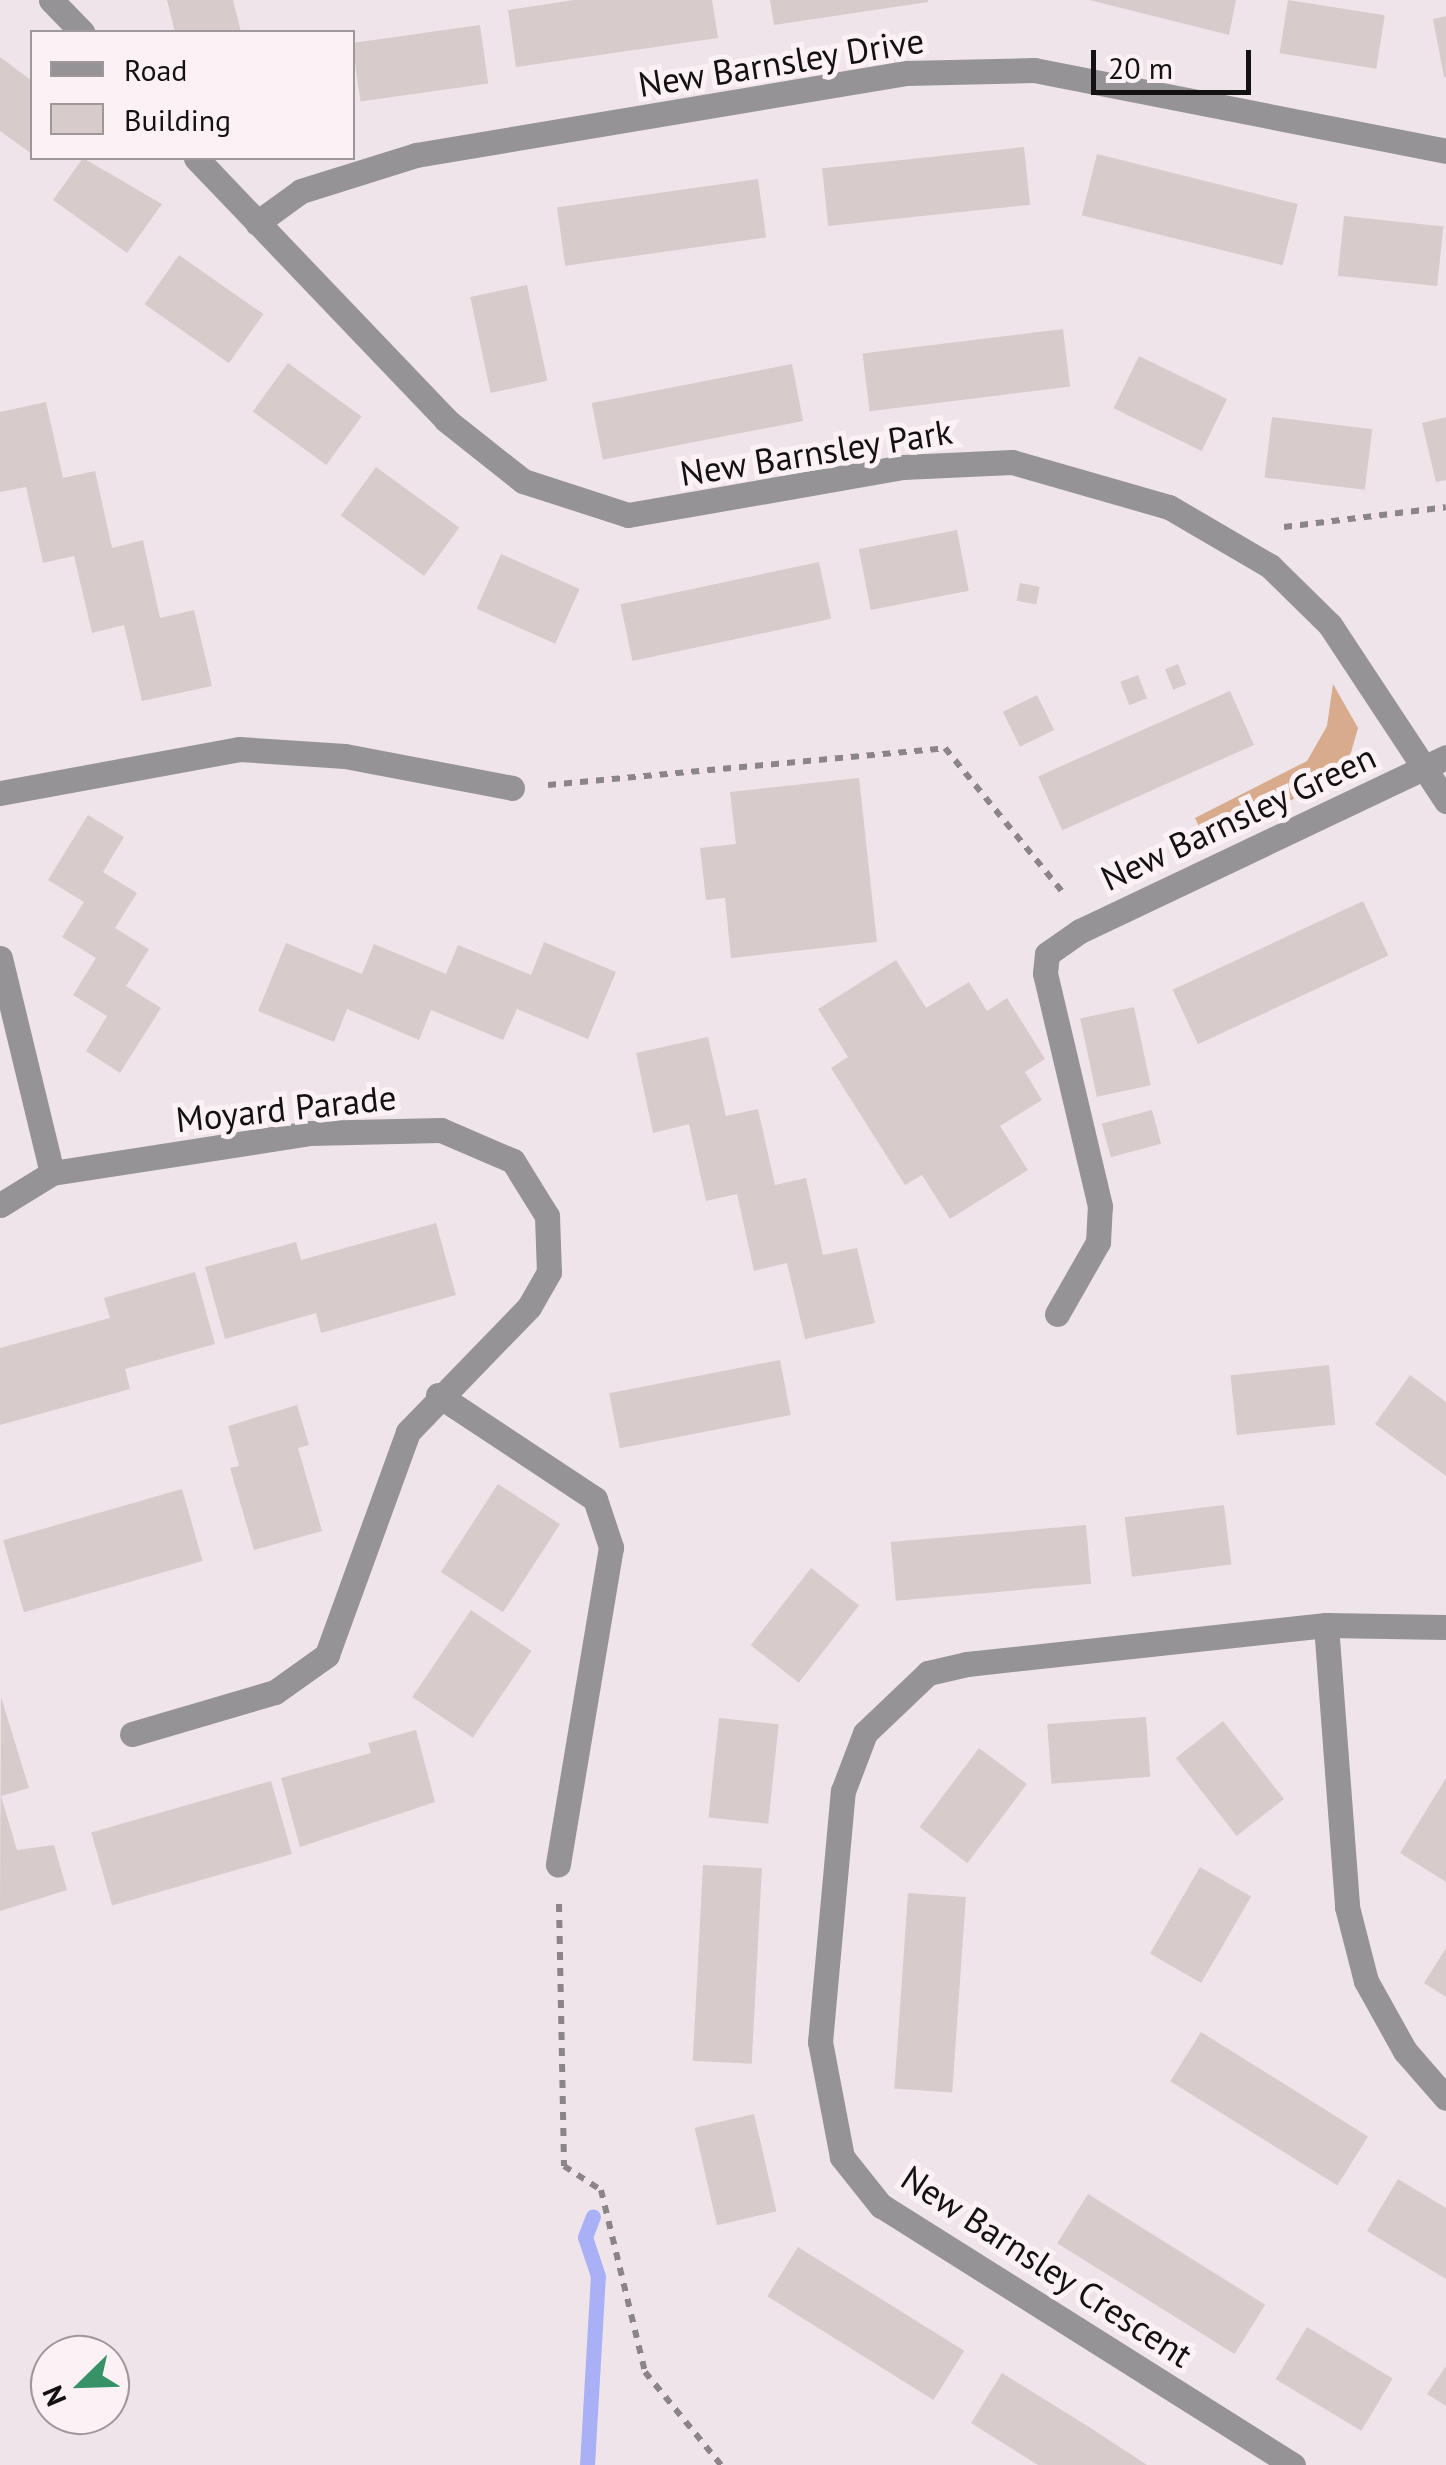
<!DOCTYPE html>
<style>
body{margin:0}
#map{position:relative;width:1446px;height:2465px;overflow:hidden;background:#efe4e9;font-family:"PT Sans",sans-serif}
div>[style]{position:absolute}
.green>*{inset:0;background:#d7ab8c}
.stream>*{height:15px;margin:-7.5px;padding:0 7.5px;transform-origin:7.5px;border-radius:7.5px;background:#a9b0f5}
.building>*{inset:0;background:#d7cccb;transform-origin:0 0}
.path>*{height:6px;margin-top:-3px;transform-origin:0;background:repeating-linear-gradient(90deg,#8b8488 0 8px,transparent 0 16px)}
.lane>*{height:25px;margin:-12.5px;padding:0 12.5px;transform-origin:12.5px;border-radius:12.5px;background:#959396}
.street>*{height:25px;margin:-12.5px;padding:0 12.5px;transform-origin:12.5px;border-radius:12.5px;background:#959396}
span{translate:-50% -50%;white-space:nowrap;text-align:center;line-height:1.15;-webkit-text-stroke:10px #fcf2f6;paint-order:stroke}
.street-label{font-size:35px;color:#141113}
.legend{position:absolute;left:30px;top:30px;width:325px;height:130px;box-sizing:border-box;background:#fcf2f6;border:2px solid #9f989b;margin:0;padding:12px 18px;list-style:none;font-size:30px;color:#141113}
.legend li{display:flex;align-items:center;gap:20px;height:50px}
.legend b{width:50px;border:2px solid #9f989b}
.north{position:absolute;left:30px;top:2335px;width:100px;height:100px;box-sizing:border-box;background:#fcf2f6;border:2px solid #9f989b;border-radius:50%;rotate:247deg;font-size:28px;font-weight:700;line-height:40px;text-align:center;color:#141113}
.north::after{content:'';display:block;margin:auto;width:35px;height:45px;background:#379268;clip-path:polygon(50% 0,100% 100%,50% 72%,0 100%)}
.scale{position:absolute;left:1091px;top:50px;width:160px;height:45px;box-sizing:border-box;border:5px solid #141113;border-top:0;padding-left:12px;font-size:30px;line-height:35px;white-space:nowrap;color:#141113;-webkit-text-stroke:8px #fcf2f6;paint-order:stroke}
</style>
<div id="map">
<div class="green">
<i style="clip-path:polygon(1333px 684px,1358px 728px,1350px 756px,1360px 765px,1207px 843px,1195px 818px,1307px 761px,1327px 726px)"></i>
</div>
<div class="stream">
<i style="left:587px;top:2465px;width:189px;rotate:-86.7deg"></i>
<i style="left:598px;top:2276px;width:41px;rotate:-108.4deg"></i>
<i style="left:585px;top:2237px;width:22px;rotate:-69deg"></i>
</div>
<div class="building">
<i style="clip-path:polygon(167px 0,233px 0,241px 32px,175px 32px)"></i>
<i style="clip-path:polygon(574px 0,712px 0,718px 38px,516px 67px,508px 10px)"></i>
<i style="clip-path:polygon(770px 0,928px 0,928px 2px,774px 25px)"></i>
<i style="clip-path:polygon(1089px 0,1236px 0,1229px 35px)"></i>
<i style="left:1288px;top:0;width:98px;height:54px;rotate:9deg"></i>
<i style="clip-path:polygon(1446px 16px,1446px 77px,1444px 77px,1433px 19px)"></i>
<i style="left:480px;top:25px;width:59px;height:129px;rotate:82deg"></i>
<i style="clip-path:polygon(0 57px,32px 81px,32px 154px,0 131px)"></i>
<i style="left:1024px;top:147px;width:58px;height:203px;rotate:84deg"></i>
<i style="left:1097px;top:154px;width:207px;height:63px;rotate:14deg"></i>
<i style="clip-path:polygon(83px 158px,162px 204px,127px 253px,53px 200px)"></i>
<i style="left:758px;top:179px;width:59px;height:203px;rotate:82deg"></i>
<i style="left:1344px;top:216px;width:100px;height:60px;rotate:6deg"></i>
<i style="left:179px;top:255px;width:103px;height:60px;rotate:35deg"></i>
<i style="left:527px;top:285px;width:98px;height:58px;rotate:78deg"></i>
<i style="left:1063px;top:329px;width:58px;height:202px;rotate:83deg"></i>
<i style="left:1139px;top:356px;width:98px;height:58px;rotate:26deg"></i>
<i style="left:288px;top:363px;width:91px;height:60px;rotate:36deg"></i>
<i style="left:792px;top:364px;width:58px;height:204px;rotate:79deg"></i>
<i style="clip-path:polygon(46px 402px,63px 478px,95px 471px,112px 548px,143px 540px,160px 618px,194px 610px,212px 686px,142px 701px,124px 625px,92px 633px,74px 556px,43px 563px,26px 487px,0 492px,0 412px)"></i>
<i style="left:1272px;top:417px;width:101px;height:61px;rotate:7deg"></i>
<i style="clip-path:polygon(1446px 417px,1446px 480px,1436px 482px,1422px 423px)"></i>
<i style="left:376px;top:467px;width:103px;height:60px;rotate:36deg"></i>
<i style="left:957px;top:530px;width:62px;height:100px;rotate:79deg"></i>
<i style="left:501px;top:554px;width:86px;height:60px;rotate:24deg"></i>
<i style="left:819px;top:562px;width:58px;height:203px;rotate:78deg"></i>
<i style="left:1020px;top:583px;width:20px;height:18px;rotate:11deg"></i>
<i style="left:1178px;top:664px;width:22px;height:14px;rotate:68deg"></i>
<i style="left:1138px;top:675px;width:25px;height:19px;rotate:69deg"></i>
<i style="left:1230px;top:691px;width:59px;height:210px;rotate:66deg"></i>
<i style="left:1037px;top:695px;width:39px;height:38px;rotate:64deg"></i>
<i style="clip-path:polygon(859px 778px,877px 942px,731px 958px,725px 898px,706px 900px,700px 848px,736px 844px,730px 792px)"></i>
<i style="clip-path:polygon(88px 815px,124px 837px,103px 872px,137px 893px,115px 928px,149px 949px,126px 986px,161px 1008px,120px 1073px,86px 1051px,107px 1016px,73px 995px,96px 958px,62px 937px,84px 902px,48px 880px)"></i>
<i style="left:1363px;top:901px;width:60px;height:210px;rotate:65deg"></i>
<i style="clip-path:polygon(544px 942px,616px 972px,588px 1039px,517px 1009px,503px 1040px,431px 1010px,419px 1040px,347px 1009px,334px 1042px,258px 1011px,286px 943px,362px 974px,374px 944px,446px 974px,458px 945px,531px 975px)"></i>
<i style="clip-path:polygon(896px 960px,926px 1008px,969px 982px,987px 1011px,1007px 998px,1045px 1059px,1025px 1072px,1042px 1100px,1000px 1126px,1028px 1170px,950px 1219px,922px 1175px,905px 1185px,831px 1068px,848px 1057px,818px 1009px)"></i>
<i style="left:1134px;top:1007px;width:80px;height:55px;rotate:78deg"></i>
<i style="clip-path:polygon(708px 1037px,726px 1116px,758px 1109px,775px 1185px,806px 1178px,823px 1255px,857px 1248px,875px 1323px,805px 1339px,787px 1263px,754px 1271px,737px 1194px,706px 1201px,689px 1124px,653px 1133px,636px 1053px)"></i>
<i style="left:1152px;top:1110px;width:35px;height:52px;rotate:75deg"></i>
<i style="clip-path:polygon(436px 1223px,456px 1295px,321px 1333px,316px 1313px,225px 1339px,205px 1267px,296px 1242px,301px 1260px)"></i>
<i style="clip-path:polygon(195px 1272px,215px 1344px,125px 1369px,130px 1389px,0 1425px,0 1348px,110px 1318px,104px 1298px)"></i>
<i style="left:780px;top:1360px;width:56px;height:174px;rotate:79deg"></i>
<i style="left:1329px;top:1365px;width:60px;height:99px;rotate:84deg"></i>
<i style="clip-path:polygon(1410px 1375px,1446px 1402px,1446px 1476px,1375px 1424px)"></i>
<i style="clip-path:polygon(297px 1405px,309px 1445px,298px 1448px,322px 1531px,254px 1550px,230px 1468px,239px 1466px,228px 1426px)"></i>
<i style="left:498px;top:1484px;width:74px;height:105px;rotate:33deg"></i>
<i style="left:182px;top:1489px;width:75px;height:186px;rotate:74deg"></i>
<i style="left:1224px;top:1505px;width:60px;height:100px;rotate:83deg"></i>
<i style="left:1086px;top:1525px;width:59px;height:196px;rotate:85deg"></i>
<i style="left:811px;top:1568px;width:61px;height:98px;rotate:38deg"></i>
<i style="left:471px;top:1610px;width:73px;height:105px;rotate:34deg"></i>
<i style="clip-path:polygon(1px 1697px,29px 1788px,1px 1796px,17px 1850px,54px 1845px,67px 1890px,0 1911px)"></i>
<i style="left:1146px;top:1717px;width:60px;height:99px;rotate:86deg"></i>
<i style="left:719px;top:1718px;width:60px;height:100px;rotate:6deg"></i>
<i style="left:1223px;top:1721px;width:99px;height:60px;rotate:52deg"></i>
<i style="clip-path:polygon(416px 1730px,435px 1802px,300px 1847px,281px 1778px,371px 1753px,368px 1743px)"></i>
<i style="left:979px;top:1748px;width:60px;height:99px;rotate:37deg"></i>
<i style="clip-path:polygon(1446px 1778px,1446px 1882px,1400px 1853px)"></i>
<i style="left:271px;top:1781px;width:76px;height:187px;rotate:74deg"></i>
<i style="left:703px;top:1865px;width:59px;height:196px;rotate:3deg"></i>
<i style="left:1200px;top:1867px;width:59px;height:100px;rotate:30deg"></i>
<i style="left:908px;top:1893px;width:58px;height:196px;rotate:4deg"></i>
<i style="clip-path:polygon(1446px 1948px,1446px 1997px,1424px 1983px)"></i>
<i style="left:1201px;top:2032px;width:197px;height:58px;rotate:32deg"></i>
<i style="left:754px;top:2114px;width:100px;height:61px;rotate:77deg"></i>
<i style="clip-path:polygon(1398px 2179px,1446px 2208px,1446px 2279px,1367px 2231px)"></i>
<i style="left:1088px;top:2194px;width:209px;height:58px;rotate:32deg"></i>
<i style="left:798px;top:2247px;width:196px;height:58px;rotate:32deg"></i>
<i style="left:1307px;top:2327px;width:100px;height:61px;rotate:31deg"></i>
<i style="clip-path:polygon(1446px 2366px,1446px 2406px,1427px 2394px)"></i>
<i style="clip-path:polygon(1002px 2373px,1086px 2425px,1147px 2465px,1038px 2465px,971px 2423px)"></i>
</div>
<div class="path">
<i style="left:1284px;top:527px;width:163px;rotate:-7deg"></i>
<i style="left:548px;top:785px;width:399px;rotate:-5.3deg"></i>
<i style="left:945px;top:748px;width:188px;rotate:50.8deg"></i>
<i style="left:559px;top:1904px;width:262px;rotate:88.9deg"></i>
<i style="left:564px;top:2166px;width:44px;rotate:33deg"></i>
<i style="left:601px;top:2190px;width:187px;rotate:76.4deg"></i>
<i style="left:645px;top:2372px;width:120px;rotate:50.7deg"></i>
</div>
<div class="lane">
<i style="left:0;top:793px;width:243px;rotate:-10.4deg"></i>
<i style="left:239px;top:749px;width:106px;rotate:3.8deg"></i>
<i style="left:345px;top:756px;width:170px;rotate:10.8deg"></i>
<i style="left:1057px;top:1314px;width:83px;rotate:-60.3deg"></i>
<i style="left:1098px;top:1242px;width:36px;rotate:-87deg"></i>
<i style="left:1100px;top:1206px;width:239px;rotate:-103.3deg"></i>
<i style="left:1045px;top:973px;width:19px;rotate:-84deg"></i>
<i style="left:1047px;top:954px;width:40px;rotate:-34.9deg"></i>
<i style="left:438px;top:1395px;width:188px;rotate:33.5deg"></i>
<i style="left:595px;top:1499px;width:51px;rotate:71.6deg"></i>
<i style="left:611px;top:1547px;width:322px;rotate:99.5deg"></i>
</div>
<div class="street">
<i style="left:51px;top:0;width:45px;rotate:45.9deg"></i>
<i style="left:196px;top:158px;width:362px;rotate:46.3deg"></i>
<i style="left:446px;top:420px;width:98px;rotate:38.4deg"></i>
<i style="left:523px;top:481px;width:110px;rotate:17.9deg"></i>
<i style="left:628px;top:515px;width:279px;rotate:-9.9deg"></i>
<i style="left:903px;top:467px;width:109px;rotate:-2.6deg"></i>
<i style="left:1012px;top:462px;width:163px;rotate:16deg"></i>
<i style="left:1169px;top:507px;width:117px;rotate:30.3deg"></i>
<i style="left:1270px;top:566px;width:84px;rotate:44.5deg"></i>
<i style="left:1330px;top:625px;width:211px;rotate:56.6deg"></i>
<i style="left:257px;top:223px;width:54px;rotate:-36deg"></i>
<i style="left:301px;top:191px;width:121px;rotate:-17.4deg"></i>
<i style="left:416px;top:155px;width:496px;rotate:-9.5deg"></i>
<i style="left:905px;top:73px;width:129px;rotate:-1.3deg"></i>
<i style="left:1034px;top:70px;width:420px;rotate:11.1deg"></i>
<i style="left:1080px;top:931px;width:405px;rotate:-25.4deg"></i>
<i style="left:0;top:958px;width:221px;rotate:76.4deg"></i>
<i style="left:0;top:1205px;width:61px;rotate:-31.6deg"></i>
<i style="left:52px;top:1173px;width:260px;rotate:-8.8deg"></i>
<i style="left:309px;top:1133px;width:132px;rotate:-1.3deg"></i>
<i style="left:441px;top:1130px;width:78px;rotate:23.3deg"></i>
<i style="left:513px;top:1161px;width:65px;rotate:58.3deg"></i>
<i style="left:547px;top:1216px;width:56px;rotate:88deg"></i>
<i style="left:549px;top:1272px;width:40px;rotate:119.7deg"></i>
<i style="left:529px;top:1307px;width:174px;rotate:134.1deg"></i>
<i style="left:408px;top:1432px;width:237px;rotate:110deg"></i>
<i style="left:327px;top:1655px;width:64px;rotate:144.6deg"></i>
<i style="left:275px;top:1692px;width:149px;rotate:163.6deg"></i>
<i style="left:1326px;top:1625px;width:120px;rotate:1deg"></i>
<i style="left:1293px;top:2465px;width:487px;rotate:-147.8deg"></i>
<i style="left:881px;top:2206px;width:63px;rotate:-128.5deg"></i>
<i style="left:842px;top:2157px;width:117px;rotate:-100.8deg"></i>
<i style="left:820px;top:2042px;width:252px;rotate:-84.8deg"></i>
<i style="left:843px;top:1791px;width:62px;rotate:-69.2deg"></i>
<i style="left:865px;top:1733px;width:87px;rotate:-43.6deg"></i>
<i style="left:928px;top:1673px;width:40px;rotate:-13deg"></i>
<i style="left:967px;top:1664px;width:361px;rotate:-6.2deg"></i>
<i style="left:1326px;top:1625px;width:283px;rotate:85.7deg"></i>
<i style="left:1347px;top:1907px;width:76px;rotate:75.6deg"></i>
<i style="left:1366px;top:1981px;width:80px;rotate:60.9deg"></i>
<i style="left:1405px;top:2051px;width:62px;rotate:48.9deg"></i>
</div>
<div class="street-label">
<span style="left:781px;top:62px;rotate:-9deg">New Barnsley Drive</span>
<span style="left:816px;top:452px;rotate:-9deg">New Barnsley Park</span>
<span style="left:1238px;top:817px;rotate:-25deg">New Barnsley Green</span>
<span style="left:286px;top:1108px;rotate:-6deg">Moyard Parade</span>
<span style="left:1047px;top:2266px;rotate:33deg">New Barnsley Crescent</span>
</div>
<ul class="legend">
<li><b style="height:12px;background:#959396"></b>Road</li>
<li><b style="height:28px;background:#d7cccb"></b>Building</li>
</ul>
<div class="north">N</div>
<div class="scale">20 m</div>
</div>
